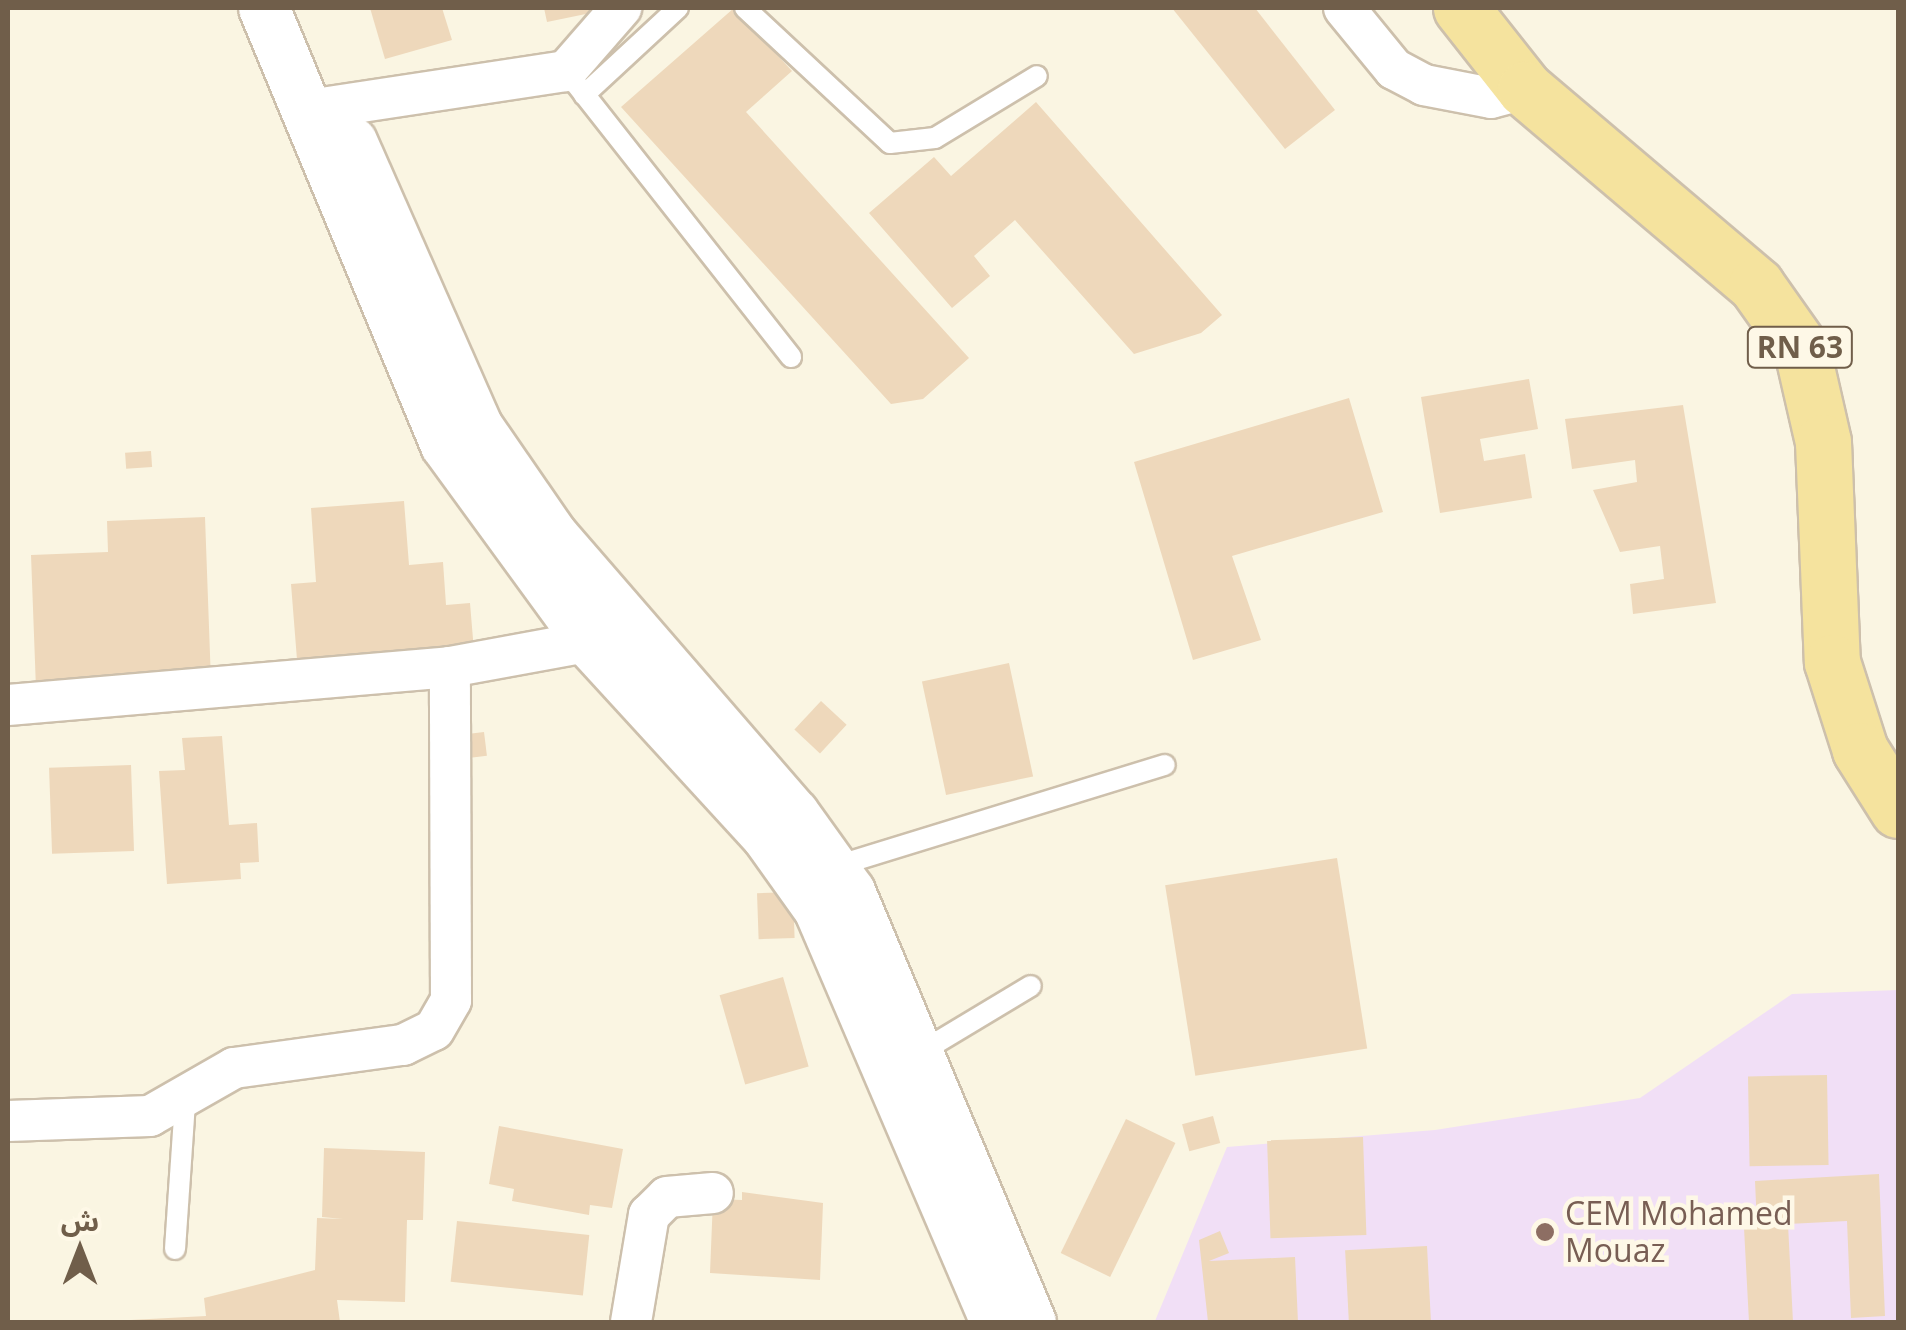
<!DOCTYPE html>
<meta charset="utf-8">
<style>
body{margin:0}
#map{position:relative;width:1906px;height:1330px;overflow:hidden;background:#faf5e2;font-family:"Open Sans","Noto Sans Arabic",sans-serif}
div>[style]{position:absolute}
.education>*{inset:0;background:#f1dff6}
.building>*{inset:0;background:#eed8bb;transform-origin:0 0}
.roads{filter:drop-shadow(2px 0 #cdc0ac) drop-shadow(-2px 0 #cdc0ac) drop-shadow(0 2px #cdc0ac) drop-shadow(0 -2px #cdc0ac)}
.service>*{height:20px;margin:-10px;padding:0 10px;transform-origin:10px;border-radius:10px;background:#fff}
.minor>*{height:40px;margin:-20px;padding:0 20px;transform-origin:20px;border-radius:20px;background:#fff}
.tertiary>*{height:50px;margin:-25px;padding:0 25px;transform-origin:25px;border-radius:25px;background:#fff}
.primary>*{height:55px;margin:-27.5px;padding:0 27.5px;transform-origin:27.5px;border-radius:27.5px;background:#f5e39e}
.dots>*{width:28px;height:28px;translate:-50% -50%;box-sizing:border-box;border:5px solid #fef8e7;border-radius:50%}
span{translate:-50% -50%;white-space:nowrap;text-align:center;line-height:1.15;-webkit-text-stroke:9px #fef8e7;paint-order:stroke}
.shield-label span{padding:2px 8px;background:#fef8e7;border:2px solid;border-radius:8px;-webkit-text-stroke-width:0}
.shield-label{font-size:30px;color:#705e4a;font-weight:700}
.education-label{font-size:32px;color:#785e54}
.left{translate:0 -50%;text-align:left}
.frame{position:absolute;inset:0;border:10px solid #705e4a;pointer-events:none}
.north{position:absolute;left:30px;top:1200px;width:100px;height:100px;-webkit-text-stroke:8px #fef8e7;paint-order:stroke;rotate:0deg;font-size:28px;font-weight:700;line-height:40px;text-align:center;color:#705e4a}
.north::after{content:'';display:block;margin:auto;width:35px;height:45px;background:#705e4a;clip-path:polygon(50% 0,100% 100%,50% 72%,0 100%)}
</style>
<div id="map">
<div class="education">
<i style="clip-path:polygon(1898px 990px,1898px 1322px,1111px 1322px,1155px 1321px,1227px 1147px,1435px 1130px,1640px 1098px,1792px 994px)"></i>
</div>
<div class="building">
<i style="clip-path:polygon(370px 8px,442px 8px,452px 40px,385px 59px)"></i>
<i style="clip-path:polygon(544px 8px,609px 8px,610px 9px,547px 22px)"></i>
<i style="clip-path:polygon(734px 8px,792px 71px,746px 112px,969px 358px,923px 399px,891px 404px,621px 107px)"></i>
<i style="clip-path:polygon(1172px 8px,1255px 8px,1335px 110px,1285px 149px)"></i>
<i style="clip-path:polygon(1036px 102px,1222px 315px,1201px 333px,1134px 354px,1015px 220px,974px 256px,990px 276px,952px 308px,869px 213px,934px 157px,951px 176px)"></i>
<i style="clip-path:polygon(1529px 379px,1538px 429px,1480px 439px,1484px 461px,1525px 454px,1532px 498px,1440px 513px,1421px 397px)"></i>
<i style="clip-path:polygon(1349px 398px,1383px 512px,1232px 556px,1261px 640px,1193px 660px,1134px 462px)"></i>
<i style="clip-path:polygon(1683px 405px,1716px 603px,1633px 614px,1630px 584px,1664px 579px,1660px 546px,1620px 552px,1593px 490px,1637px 482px,1635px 460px,1572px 469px,1565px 419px)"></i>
<i style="left:151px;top:451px;width:16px;height:26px;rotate:86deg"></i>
<i style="clip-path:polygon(404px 501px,409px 565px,443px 562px,446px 605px,470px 603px,474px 651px,299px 685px,291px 584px,316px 582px,311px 508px)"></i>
<i style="clip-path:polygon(205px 517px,211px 682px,36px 689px,31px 555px,108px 552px,107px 521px)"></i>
<i style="left:1009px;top:663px;width:116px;height:89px;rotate:78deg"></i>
<i style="left:821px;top:701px;width:35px;height:39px;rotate:43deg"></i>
<i style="left:484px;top:732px;width:24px;height:31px;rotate:83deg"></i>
<i style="clip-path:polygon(222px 736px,229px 825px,257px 823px,259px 862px,240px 863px,241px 879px,167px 884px,159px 771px,185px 770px,182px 738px)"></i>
<i style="left:131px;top:765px;width:86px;height:82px;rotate:88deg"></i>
<i style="left:1337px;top:858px;width:193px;height:174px;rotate:81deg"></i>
<i style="left:793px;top:892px;width:46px;height:36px;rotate:88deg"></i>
<i style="left:783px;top:977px;width:93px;height:66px;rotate:74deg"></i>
<i style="left:1827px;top:1075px;width:90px;height:79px;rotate:89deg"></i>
<i style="left:1213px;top:1116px;width:28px;height:32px;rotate:75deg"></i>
<i style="left:1126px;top:1119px;width:55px;height:149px;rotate:26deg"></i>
<i style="clip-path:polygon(499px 1126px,623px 1149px,612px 1208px,590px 1205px,589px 1215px,512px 1201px,514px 1189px,489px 1184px)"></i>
<i style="left:1363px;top:1137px;width:98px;height:96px;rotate:88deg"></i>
<i style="clip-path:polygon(324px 1148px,425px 1152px,423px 1220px,407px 1220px,405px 1302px,337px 1300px,340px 1322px,93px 1322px,206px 1316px,204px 1298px,315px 1270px,317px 1218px,343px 1219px,322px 1217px)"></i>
<i style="clip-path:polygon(1879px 1174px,1885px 1316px,1851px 1318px,1847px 1221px,1788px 1224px,1793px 1322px,1749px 1322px,1744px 1228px,1757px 1226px,1755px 1181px)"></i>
<i style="clip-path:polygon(742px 1192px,823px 1203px,820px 1280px,710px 1273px,713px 1199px,742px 1200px)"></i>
<i style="left:457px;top:1221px;width:133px;height:61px;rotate:6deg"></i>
<i style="clip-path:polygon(1220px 1231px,1229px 1253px,1209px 1261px,1295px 1257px,1298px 1322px,1208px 1322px,1199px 1240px)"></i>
<i style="left:1427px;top:1246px;width:76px;height:82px;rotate:87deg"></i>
</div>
<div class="roads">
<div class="service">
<i style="left:745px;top:8px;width:198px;rotate:43deg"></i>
<i style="left:890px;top:143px;width:45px;rotate:-6.3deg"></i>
<i style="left:935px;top:138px;width:119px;rotate:-31.3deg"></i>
<i style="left:566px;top:71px;width:364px;rotate:51.8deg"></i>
<i style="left:584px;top:95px;width:128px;rotate:-42.8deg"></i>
<i style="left:833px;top:867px;width:347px;rotate:-17.1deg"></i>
<i style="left:921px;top:1052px;width:128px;rotate:-31deg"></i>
<i style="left:175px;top:1249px;width:147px;rotate:-86.1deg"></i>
</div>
<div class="minor">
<i style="left:1344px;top:8px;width:79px;rotate:50.7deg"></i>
<i style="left:1394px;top:69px;width:34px;rotate:28deg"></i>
<i style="left:1424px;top:85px;width:68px;rotate:11deg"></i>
<i style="left:1491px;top:98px;width:35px;rotate:-15deg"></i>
<i style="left:302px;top:111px;width:267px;rotate:-8.6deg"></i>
<i style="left:566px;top:71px;width:84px;rotate:-48.9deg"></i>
<i style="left:8px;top:705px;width:444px;rotate:-4.9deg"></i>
<i style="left:450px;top:667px;width:167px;rotate:-10.4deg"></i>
<i style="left:8px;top:1121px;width:142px;rotate:-2deg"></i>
<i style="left:150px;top:1116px;width:97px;rotate:-29.7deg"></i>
<i style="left:234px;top:1068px;width:171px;rotate:-7.8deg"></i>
<i style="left:403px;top:1045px;width:34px;rotate:-26deg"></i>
<i style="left:434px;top:1030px;width:34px;rotate:-60deg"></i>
<i style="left:451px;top:1000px;width:333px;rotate:-90.2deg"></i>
<i style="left:631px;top:1322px;width:109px;rotate:-80.5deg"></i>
<i style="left:649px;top:1215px;width:25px;rotate:-45deg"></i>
<i style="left:667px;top:1197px;width:46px;rotate:-5deg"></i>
</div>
<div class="tertiary">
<i style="left:264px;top:8px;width:473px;rotate:67.4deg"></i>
<i style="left:446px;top:445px;width:246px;rotate:53.9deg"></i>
<i style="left:591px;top:644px;width:260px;rotate:47.5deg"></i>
<i style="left:767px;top:836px;width:90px;rotate:54.5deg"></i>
<i style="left:819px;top:909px;width:449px;rotate:66.8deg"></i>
<i style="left:352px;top:142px;width:310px;rotate:66.2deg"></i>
<i style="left:477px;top:426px;width:134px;rotate:55.4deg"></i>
<i style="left:553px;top:536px;width:368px;rotate:49.1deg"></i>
<i style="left:794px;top:814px;width:96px;rotate:54.3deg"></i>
<i style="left:850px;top:892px;width:467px;rotate:67.2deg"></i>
</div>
<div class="primary">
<i style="left:1461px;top:8px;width:103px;rotate:51.7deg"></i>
<i style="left:1525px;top:89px;width:303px;rotate:40.3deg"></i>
<i style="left:1756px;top:285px;width:80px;rotate:54.7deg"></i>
<i style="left:1802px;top:350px;width:94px;rotate:77.1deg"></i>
<i style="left:1823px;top:442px;width:220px;rotate:87.7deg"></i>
<i style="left:1832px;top:662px;width:92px;rotate:72.3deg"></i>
<i style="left:1860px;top:750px;width:71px;rotate:57.7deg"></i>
</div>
</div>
<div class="dots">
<i style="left:1545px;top:1232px;background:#8d6e63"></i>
</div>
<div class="shield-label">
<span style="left:1800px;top:347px">RN 63</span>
</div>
<div class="education-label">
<span class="left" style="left:1565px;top:1232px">CEM Mohamed<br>Mouaz</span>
</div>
<div class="frame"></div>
<div class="north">ش</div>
</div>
